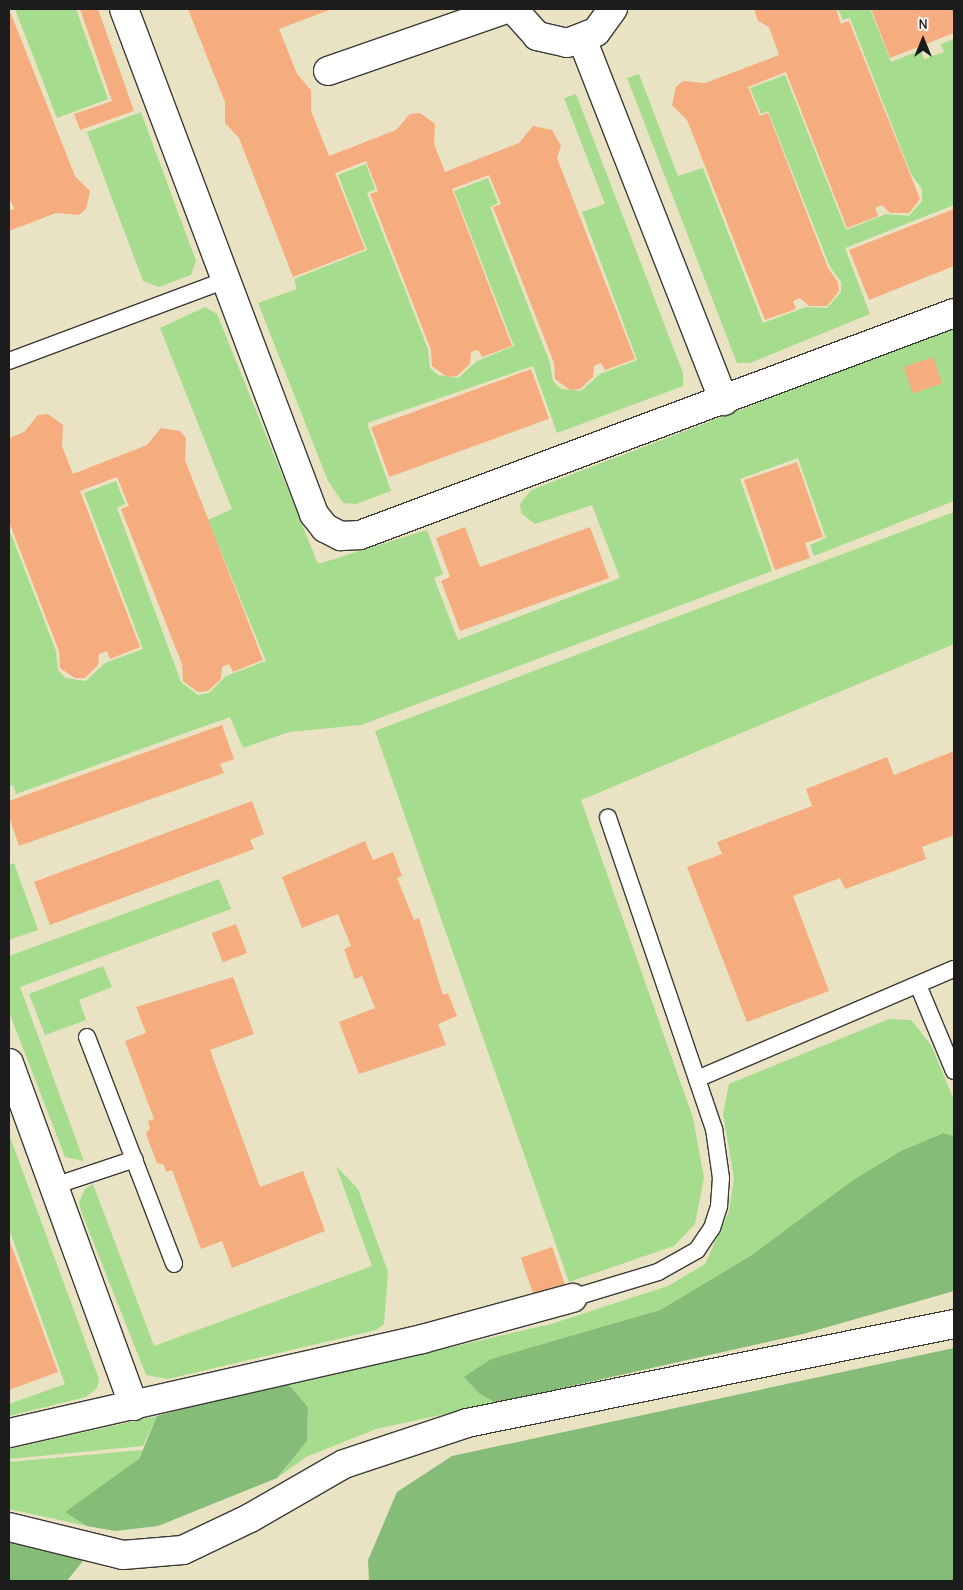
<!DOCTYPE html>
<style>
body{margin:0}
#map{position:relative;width:963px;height:1590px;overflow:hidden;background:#e9e3c4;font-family:"Comic Neue",sans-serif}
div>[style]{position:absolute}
.green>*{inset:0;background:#a5dc8d}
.forest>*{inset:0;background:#84bc78}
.building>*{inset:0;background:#f5ad7f;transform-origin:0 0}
.roads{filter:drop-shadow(1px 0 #3b3a35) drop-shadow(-1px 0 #3b3a35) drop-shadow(0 1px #3b3a35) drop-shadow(0 -1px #3b3a35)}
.lane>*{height:16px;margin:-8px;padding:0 8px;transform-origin:8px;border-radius:8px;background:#fff}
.street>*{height:28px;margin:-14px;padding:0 14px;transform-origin:14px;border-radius:14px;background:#fff}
span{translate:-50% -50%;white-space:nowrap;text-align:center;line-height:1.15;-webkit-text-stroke:4.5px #f6f6f2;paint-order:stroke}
.frame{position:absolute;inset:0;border:10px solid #1c1c1c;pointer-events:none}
.north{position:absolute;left:898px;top:15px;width:50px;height:50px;-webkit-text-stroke:4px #f6f6f2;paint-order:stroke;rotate:0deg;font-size:14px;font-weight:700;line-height:20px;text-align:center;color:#1c1c1c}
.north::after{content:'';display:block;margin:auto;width:18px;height:22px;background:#1c1c1c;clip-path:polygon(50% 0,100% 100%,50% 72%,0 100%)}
</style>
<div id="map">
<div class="green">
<i style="clip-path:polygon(15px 9px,76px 9px,108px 99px,57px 118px)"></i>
<i style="clip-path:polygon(838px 9px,870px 9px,891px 62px,921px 50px,924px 59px,944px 52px,941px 44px,954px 39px,954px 205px,845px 248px,870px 314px,750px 363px,737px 363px,627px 78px,639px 74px,678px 176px,703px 168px,763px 323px,806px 307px,827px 308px,841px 292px,841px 282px,830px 267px,768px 111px,761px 114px,750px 88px,785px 75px,846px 230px,886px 214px,909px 216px,922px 201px,922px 189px,911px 174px,850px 18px,843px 20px)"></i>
<i style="clip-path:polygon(576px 94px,683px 373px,683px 386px,557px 433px,533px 366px,367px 423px,391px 491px,356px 504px,343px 503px,328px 481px,258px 303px,297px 289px,294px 279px,367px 250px,338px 175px,366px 164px,375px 189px,367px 193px,428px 349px,430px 368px,438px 375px,458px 378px,477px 361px,514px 346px,454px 191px,488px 178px,498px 203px,490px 207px,550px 363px,553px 381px,561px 389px,581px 391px,600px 374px,637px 360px,582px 212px,605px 204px,564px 98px)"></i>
<i style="clip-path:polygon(141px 112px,196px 261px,191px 275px,159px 287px,143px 281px,87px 132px)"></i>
<i style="clip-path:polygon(205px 307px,217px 314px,318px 564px,427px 530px,443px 574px,434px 578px,458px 640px,620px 578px,592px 505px,535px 524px,521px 513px,520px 504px,531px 490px,954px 328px,954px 501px,814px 556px,810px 545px,826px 538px,798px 458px,740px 479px,772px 571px,361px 725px,289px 732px,243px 748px,230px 717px,16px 794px,13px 785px,9px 787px,9px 529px,56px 651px,58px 670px,65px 678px,86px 681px,105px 663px,143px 649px,84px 493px,116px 481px,125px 504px,117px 508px,181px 682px,198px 695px,209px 693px,226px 676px,266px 661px,208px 520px,232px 509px,160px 328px)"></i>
<i style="clip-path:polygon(954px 512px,954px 644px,581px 800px,693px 1118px,704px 1178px,695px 1224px,674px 1246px,569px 1282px,375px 731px)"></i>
<i style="clip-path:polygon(14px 863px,38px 930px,9px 940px,9px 865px)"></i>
<i style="clip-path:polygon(219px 879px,231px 909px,20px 987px,84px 1161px,65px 1157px,9px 1012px,9px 956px)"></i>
<i style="clip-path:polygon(103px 966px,112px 987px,79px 1000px,86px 1020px,45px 1035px,29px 994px)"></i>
<i style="clip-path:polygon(889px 1019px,911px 1020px,931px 1045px,954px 1100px,954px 1136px,943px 1133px,901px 1151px,752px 1255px,660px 1310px,491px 1359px,465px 1377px,480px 1394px,496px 1403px,376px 1429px,306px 1457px,277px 1478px,307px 1441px,308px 1407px,289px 1385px,551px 1324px,668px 1286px,705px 1264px,729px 1211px,734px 1178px,723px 1114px,729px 1084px)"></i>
<i style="clip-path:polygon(9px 1134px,99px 1379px,97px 1388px,86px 1397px,9px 1416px,9px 1404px,65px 1384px,9px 1229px)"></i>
<i style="clip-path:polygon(336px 1166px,358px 1189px,388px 1272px,384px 1324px,376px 1330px,168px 1379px,146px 1375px,81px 1211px,79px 1202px,85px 1189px,93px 1184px,154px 1346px,372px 1266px)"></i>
<i style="clip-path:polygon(157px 1416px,143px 1446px,9px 1459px,9px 1449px)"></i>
<i style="clip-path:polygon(142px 1450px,139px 1459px,116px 1479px,66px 1511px,87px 1526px,9px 1509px,9px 1462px)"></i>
</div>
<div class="forest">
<i style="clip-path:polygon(943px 1133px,954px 1136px,954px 1291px,803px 1334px,496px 1403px,480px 1394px,464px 1377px,491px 1359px,660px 1310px,752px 1255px,852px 1181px,901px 1151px)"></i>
<i style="clip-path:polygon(954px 1348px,954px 1581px,369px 1581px,368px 1560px,397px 1492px,452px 1456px)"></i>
<i style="clip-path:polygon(289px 1385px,308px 1407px,307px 1441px,277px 1478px,158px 1526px,115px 1531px,87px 1526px,65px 1512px,139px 1459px,157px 1416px,243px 1392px)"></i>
<i style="clip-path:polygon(9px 1535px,82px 1556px,82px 1562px,67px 1581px,9px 1581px)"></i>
</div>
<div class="building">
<i style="clip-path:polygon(9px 9px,75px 176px,90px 191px,86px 209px,79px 215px,56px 213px,9px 231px,9px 211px,14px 209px,9px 197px)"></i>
<i style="clip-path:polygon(80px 9px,98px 9px,134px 111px,80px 130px,74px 114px,112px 101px)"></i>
<i style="clip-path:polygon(188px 9px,332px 9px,279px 29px,297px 74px,311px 90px,311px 111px,329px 156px,396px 130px,410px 114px,420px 113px,435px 124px,434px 144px,445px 172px,519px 143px,533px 126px,552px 130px,561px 146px,557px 158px,635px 359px,605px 370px,601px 363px,594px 366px,593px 377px,580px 389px,570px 390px,555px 379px,554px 363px,493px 207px,501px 204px,489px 175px,452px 189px,512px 346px,482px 357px,478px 350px,471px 352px,470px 364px,457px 376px,447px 377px,432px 366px,431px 350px,370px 194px,378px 191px,366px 161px,335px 173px,365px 249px,293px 277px,239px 138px,225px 123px,225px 102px)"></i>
<i style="clip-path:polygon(754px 9px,836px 9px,841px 24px,849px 21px,920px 199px,909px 213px,890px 213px,882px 205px,875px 208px,878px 216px,847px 228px,786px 72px,748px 87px,760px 116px,768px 113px,828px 268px,838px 282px,839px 291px,827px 306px,809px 306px,800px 298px,793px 301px,796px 309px,765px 320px,687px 120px,672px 105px,676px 87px,683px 81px,705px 83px,779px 55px,769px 27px,758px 21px)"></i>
<i style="clip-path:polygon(871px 9px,954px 9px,954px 33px,890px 58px)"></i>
<i style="clip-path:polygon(954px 209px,954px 266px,869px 300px,849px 250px)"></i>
<i style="left:933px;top:357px;width:28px;height:31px;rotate:71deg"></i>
<i style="left:531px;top:369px;width:53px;height:170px;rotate:70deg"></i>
<i style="clip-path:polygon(48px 414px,63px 425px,62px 446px,73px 474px,147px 445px,161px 428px,180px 431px,186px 438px,185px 460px,263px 660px,233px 672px,229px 664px,222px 667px,221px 679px,208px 691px,198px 692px,183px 681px,182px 664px,121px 509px,129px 506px,117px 477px,80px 491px,140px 647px,110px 659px,107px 651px,99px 654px,98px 665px,85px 678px,75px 678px,60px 668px,59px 651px,9px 522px,9px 438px,24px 432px,38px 415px)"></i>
<i style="clip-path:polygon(797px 462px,823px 537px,805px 543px,810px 558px,775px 570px,744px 480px)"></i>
<i style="clip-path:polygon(465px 527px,480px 567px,590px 527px,609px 578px,460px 631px,441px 581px,450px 577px,436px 538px)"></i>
<i style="clip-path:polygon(222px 725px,234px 759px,220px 764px,224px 773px,19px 846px,9px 816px,9px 801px)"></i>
<i style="clip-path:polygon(954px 751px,954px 835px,922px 847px,926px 859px,845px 889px,840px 878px,793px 896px,829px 991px,747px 1022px,687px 867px,722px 854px,717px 842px,812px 806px,806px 789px,887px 757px,894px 775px)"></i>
<i style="clip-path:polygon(252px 801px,264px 834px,250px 840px,254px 849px,50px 925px,34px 882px)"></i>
<i style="clip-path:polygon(365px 841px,373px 860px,393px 852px,402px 876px,397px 878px,414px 920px,419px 918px,443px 995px,448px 993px,457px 1016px,438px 1024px,446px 1045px,359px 1074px,339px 1022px,375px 1008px,362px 976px,355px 979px,344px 949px,351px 946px,338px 914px,302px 928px,282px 877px)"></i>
<i style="left:236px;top:924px;width:31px;height:26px;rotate:69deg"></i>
<i style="clip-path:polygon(233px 977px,254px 1034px,210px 1050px,260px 1187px,303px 1171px,325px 1231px,232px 1268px,222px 1241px,201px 1249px,172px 1170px,166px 1172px,164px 1165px,157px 1163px,146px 1134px,150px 1128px,148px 1121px,154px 1119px,125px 1041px,146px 1033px,136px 1007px)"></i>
<i style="clip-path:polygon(9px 1239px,58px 1372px,9px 1390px)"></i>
<i style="left:552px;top:1247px;width:40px;height:33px;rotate:71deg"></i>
</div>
<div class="roads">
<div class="lane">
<i style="left:9px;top:361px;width:232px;rotate:-20.5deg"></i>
<i style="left:918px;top:985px;width:93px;rotate:67.3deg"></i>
<i style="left:87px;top:1037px;width:243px;rotate:69deg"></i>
<i style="left:697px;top:1079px;width:280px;rotate:-23.2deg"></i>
<i style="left:54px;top:1186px;width:85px;rotate:-18.4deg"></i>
<i style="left:572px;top:1298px;width:90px;rotate:-16.8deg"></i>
<i style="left:658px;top:1272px;width:45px;rotate:-29.4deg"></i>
<i style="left:697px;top:1250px;width:27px;rotate:-56deg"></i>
<i style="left:712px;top:1228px;width:23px;rotate:-72deg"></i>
<i style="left:719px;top:1206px;width:28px;rotate:-86deg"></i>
<i style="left:721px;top:1178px;width:49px;rotate:-98.1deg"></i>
<i style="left:714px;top:1129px;width:329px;rotate:-108.8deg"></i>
</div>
<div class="street">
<i style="left:124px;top:9px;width:540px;rotate:69.38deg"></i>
<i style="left:314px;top:514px;width:18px;rotate:52deg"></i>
<i style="left:325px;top:528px;width:18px;rotate:27deg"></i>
<i style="left:341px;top:536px;width:19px;rotate:-3deg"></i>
<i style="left:360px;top:535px;width:634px;rotate:-20.49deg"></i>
<i style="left:513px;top:9px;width:36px;rotate:48deg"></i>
<i style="left:537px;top:36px;width:31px;rotate:13deg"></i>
<i style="left:567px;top:43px;width:31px;rotate:-21deg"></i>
<i style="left:596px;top:32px;width:29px;rotate:-54deg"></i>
<i style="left:582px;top:39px;width:389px;rotate:68.6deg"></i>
<i style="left:328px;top:71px;width:188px;rotate:-19.2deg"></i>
<i style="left:9px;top:1063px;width:365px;rotate:70deg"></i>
<i style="left:9px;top:1433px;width:424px;rotate:-12.8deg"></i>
<i style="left:422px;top:1339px;width:156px;rotate:-15.3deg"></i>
<i style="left:9px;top:1527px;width:117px;rotate:13.8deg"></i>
<i style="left:123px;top:1555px;width:60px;rotate:-4.8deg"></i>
<i style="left:183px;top:1550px;width:74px;rotate:-25.5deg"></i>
<i style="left:250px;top:1518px;width:108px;rotate:-29.9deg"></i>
<i style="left:344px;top:1464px;width:130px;rotate:-18.4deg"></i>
<i style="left:467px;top:1423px;width:497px;rotate:-11.5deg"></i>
</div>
</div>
<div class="frame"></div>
<div class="north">N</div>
</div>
